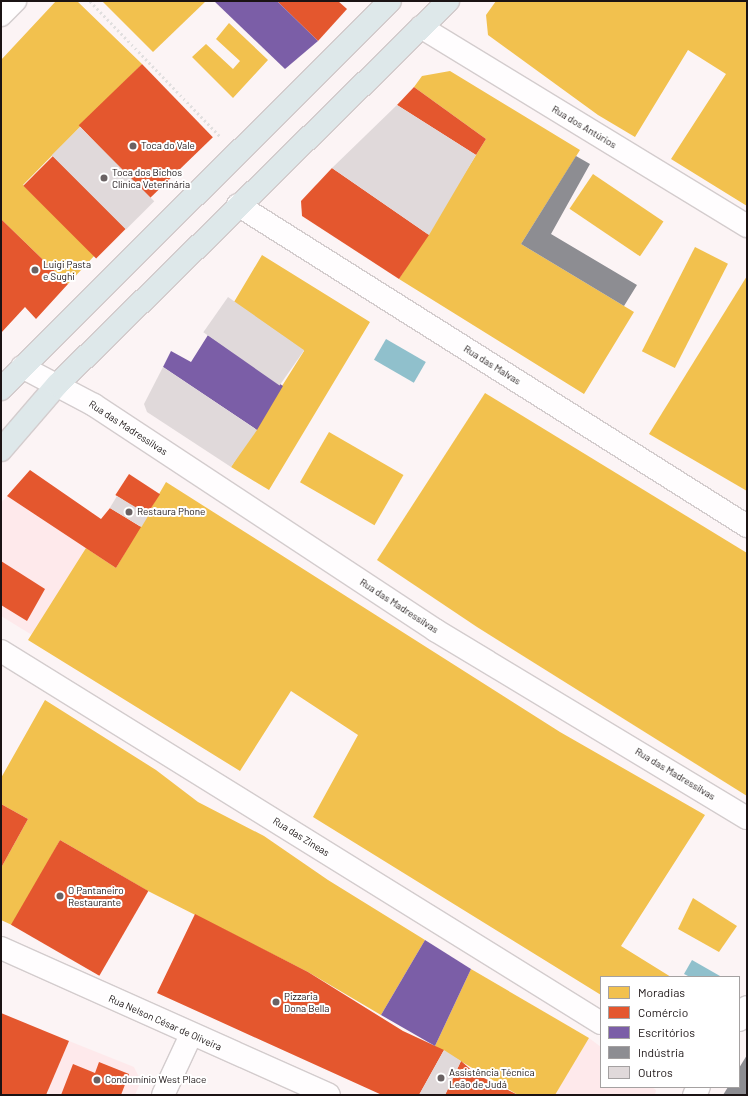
<!DOCTYPE html>
<meta charset="utf-8">
<style>
body{margin:0}
#map{position:relative;width:748px;height:1096px;overflow:hidden;background:#fcf4f5;font-family:Barlow,sans-serif}
div>[style]{position:absolute}
.built>*{inset:0;background:#fee9eb}
.water>*{inset:0;background:#90c0cc;transform-origin:0 0}
.homes>*{inset:0;background:#f2c14e;transform-origin:0 0}
.shops>*{inset:0;background:#e4572e;transform-origin:0 0}
.offices>*{inset:0;background:#7b5ea7}
.industry>*{inset:0;background:#8d8d92}
.building>*{inset:0;background:#e0d9da;transform-origin:0 0}
.path>*{height:2.5px;margin-top:-1.25px;transform-origin:0;background:repeating-linear-gradient(90deg,#e1dfdf 0 2px,transparent 0 5px)}
.roads{filter:drop-shadow(1px 0 #d3cccd) drop-shadow(-1px 0 #d3cccd) drop-shadow(0 1px #d3cccd) drop-shadow(0 -1px #d3cccd)}
.minor>*{height:22px;margin:-11px;padding:0 11px;transform-origin:11px;border-radius:11px;background:#fffdfe}
.major>*{height:22px;margin:-11px;padding:0 11px;transform-origin:11px;border-radius:11px;background:#dee8ea}
.dots>*{width:11px;height:11px;translate:-50% -50%;box-sizing:border-box;border:2px solid #fff;border-radius:50%}
span{translate:-50% -50%;white-space:nowrap;text-align:center;line-height:1.15;-webkit-text-stroke:4px #fff;paint-order:stroke}
.street-label{font-size:10px;color:#1b1314}
.poi-label{font-size:10px;color:#1b1314}
.left{translate:0 -50%;text-align:left}
.frame{position:absolute;inset:0;border:2px solid #1b1314;pointer-events:none}
.legend{position:absolute;left:600px;top:976px;width:140px;height:112px;box-sizing:border-box;background:#fff;border:1px solid #a4a1a1;margin:0;padding:5px 7px;list-style:none;font-size:12px;color:#1b1314}
.legend li{display:flex;align-items:center;gap:8px;height:20px}
.legend b{width:20px;border:1px solid #a4a1a1}
</style>
<div id="map">
<div class="built">
<i style="clip-path:polygon(7px 496px,86px 548px,32px 635px,1px 616px,1px 503px)"></i>
<i style="clip-path:polygon(589px 1038px,601px 1047px,601px 1087px,652px 1087px,656px 1090px,655px 1095px,555px 1095px)"></i>
<i style="clip-path:polygon(69px 1041px,134px 1067px,141px 1081px,135px 1095px,46px 1095px)"></i>
</div>
<div class="water">
<i style="left:386px;top:339px;width:46px;height:24px;rotate:30deg"></i>
<i style="clip-path:polygon(692px 960px,720px 976px,690px 977px,684px 974px)"></i>
</div>
<div class="homes">
<i style="clip-path:polygon(56px 1px,77px 1px,142px 64px,23px 185px,95px 255px,68px 284px,1px 219px,1px 60px)"></i>
<i style="clip-path:polygon(102px 1px,206px 1px,153px 52px)"></i>
<i style="clip-path:polygon(496px 1px,747px 1px,747px 206px,671px 159px,726px 74px,688px 50px,635px 137px,598px 115px,488px 35px,486px 15px)"></i>
<i style="clip-path:polygon(229px 23px,268px 60px,233px 98px,192px 57px,206px 44px,233px 69px,240px 61px,216px 39px)"></i>
<i style="clip-path:polygon(450px 71px,580px 150px,521px 244px,634px 312px,584px 394px,399px 279px,486px 139px,414px 87px,422px 76px)"></i>
<i style="left:593px;top:174px;width:85px;height:42px;rotate:34deg"></i>
<i style="left:695px;top:247px;width:37px;height:117px;rotate:27deg"></i>
<i style="clip-path:polygon(262px 255px,370px 322px,269px 490px,231px 467px,304px 351px,234px 302px)"></i>
<i style="clip-path:polygon(747px 276px,747px 491px,649px 434px)"></i>
<i style="clip-path:polygon(485px 393px,747px 553px,747px 796px,477px 627px,377px 560px)"></i>
<i style="left:329px;top:432px;width:86px;height:58px;rotate:30deg"></i>
<i style="clip-path:polygon(166px 482px,560px 732px,705px 815px,621px 946px,671px 977px,601px 977px,601px 995px,313px 817px,358px 735px,291px 691px,240px 771px,28px 640px,86px 548px,116px 568px)"></i>
<i style="clip-path:polygon(45px 700px,156px 770px,198px 802px,264px 836px,328px 880px,425px 940px,381px 1015px,308px 972px,148px 891px,60px 840px,14px 926px,1px 920px,1px 868px,28px 819px,1px 804px,1px 778px)"></i>
<i style="clip-path:polygon(693px 898px,737px 926px,719px 952px,678px 929px)"></i>
<i style="clip-path:polygon(471px 969px,589px 1038px,555px 1095px,518px 1095px,435px 1046px)"></i>
</div>
<div class="shops">
<i style="clip-path:polygon(277px 1px,338px 1px,347px 9px,318px 41px)"></i>
<i style="left:142px;top:64px;width:102px;height:88px;rotate:46deg"></i>
<i style="clip-path:polygon(414px 87px,486px 139px,476px 155px,397px 105px)"></i>
<i style="left:53px;top:156px;width:103px;height:42px;rotate:45deg"></i>
<i style="clip-path:polygon(332px 168px,429px 235px,399px 279px,302px 216px,301px 201px)"></i>
<i style="clip-path:polygon(1px 219px,68px 284px,36px 319px,25px 307px,1px 333px)"></i>
<i style="clip-path:polygon(30px 470px,101px 519px,110px 508px,141px 527px,116px 568px,7px 496px)"></i>
<i style="left:129px;top:474px;width:37px;height:25px;rotate:33deg"></i>
<i style="clip-path:polygon(1px 561px,45px 589px,27px 621px,1px 605px)"></i>
<i style="clip-path:polygon(1px 804px,28px 819px,1px 868px)"></i>
<i style="left:60px;top:840px;width:102px;height:98px;rotate:30deg"></i>
<i style="clip-path:polygon(195px 914px,308px 972px,403px 1031px,444px 1050px,419px 1095px,382px 1095px,157px 993px)"></i>
<i style="clip-path:polygon(1px 1013px,69px 1041px,46px 1095px,1px 1095px)"></i>
<i style="clip-path:polygon(461px 1061px,476px 1074px,518px 1095px,445px 1095px)"></i>
<i style="clip-path:polygon(99px 1062px,129px 1074px,121px 1095px,61px 1095px,73px 1064px,95px 1073px)"></i>
</div>
<div class="offices">
<i style="clip-path:polygon(214px 1px,277px 1px,318px 41px,285px 69px)"></i>
<i style="clip-path:polygon(208px 335px,283px 386px,257px 430px,163px 367px,171px 351px,191px 362px)"></i>
<i style="clip-path:polygon(425px 940px,471px 969px,435px 1046px,381px 1015px)"></i>
</div>
<div class="industry">
<i style="clip-path:polygon(576px 156px,590px 164px,551px 234px,637px 285px,624px 306px,521px 244px)"></i>
<i style="clip-path:polygon(747px 1055px,747px 1095px,723px 1095px,728px 1087px,739px 1087px,739px 1068px)"></i>
</div>
<div class="building">
<i style="clip-path:polygon(397px 105px,476px 155px,429px 235px,332px 168px)"></i>
<i style="left:80px;top:127px;width:105px;height:40px;rotate:45deg"></i>
<i style="left:228px;top:297px;width:93px;height:43px;rotate:35deg"></i>
<i style="clip-path:polygon(163px 367px,257px 430px,231px 467px,147px 412px,144px 404px)"></i>
<i style="left:117px;top:496px;width:37px;height:14px;rotate:31deg"></i>
<i style="clip-path:polygon(444px 1050px,461px 1061px,445px 1095px,419px 1095px)"></i>
</div>
<div class="path">
<i style="left:90px;top:1px;width:187px;rotate:46.1deg"></i>
</div>
<div class="roads">
<div class="minor">
<i style="left:1px;top:15px;width:20px;rotate:-45deg"></i>
<i style="left:421px;top:27px;width:382px;rotate:31.4deg"></i>
<i style="left:238px;top:205px;width:602px;rotate:32.24deg"></i>
<i style="left:22px;top:367px;width:81px;rotate:27.8deg"></i>
<i style="left:94px;top:405px;width:409px;rotate:33.4deg"></i>
<i style="left:435px;top:630px;width:364px;rotate:31.1deg"></i>
<i style="left:1px;top:651px;width:706px;rotate:31.8deg"></i>
<i style="left:1px;top:948px;width:359px;rotate:24.1deg"></i>
<i style="left:739px;top:1020px;width:15px;rotate:-58deg"></i>
<i style="left:163px;top:1095px;width:66px;rotate:-65deg"></i>
<i style="left:694px;top:1095px;width:9px;rotate:-58deg"></i>
</div>
<div class="major">
<i style="left:1px;top:389px;width:549px;rotate:-44.93deg"></i>
<i style="left:1px;top:450px;width:86px;rotate:-49.3deg"></i>
<i style="left:57px;top:385px;width:548px;rotate:-44.48deg"></i>
</div>
</div>
<div class="dots">
<i style="left:133px;top:146px;background:#6a6263"></i>
<i style="left:104px;top:178px;background:#6a6263"></i>
<i style="left:35px;top:270px;background:#6a6263"></i>
<i style="left:129px;top:512px;background:#6a6263"></i>
<i style="left:60px;top:896px;background:#6a6263"></i>
<i style="left:276px;top:1002px;background:#6a6263"></i>
<i style="left:441px;top:1078px;background:#6a6263"></i>
<i style="left:97px;top:1080px;background:#6a6263"></i>
</div>
<div class="street-label">
<span style="left:584px;top:127px;rotate:31deg">Rua dos Antúrios</span>
<span style="left:492px;top:365px;rotate:32deg">Rua das Malvas</span>
<span style="left:128px;top:428px;rotate:33deg">Rua das Madressilvas</span>
<span style="left:399px;top:606px;rotate:33deg">Rua das Madressilvas</span>
<span style="left:675px;top:774px;rotate:31deg">Rua das Madressilvas</span>
<span style="left:301px;top:837px;rotate:32deg">Rua das Zineas</span>
<span style="left:165px;top:1023px;rotate:24deg">Rua Nelson César de Oliveira</span>
</div>
<div class="poi-label">
<span class="left" style="left:141px;top:146px">Toca do Vale</span>
<span class="left" style="left:112px;top:178px">Toca dos Bichos<br>Clínica Veterinária</span>
<span class="left" style="left:43px;top:270px">Luigi Pasta<br>e Sughi</span>
<span class="left" style="left:137px;top:512px">Restaura Phone</span>
<span class="left" style="left:68px;top:896px">O Pantaneiro<br>Restaurante</span>
<span class="left" style="left:284px;top:1002px">Pizzaria<br>Dona Bella</span>
<span class="left" style="left:449px;top:1078px">Assistência Técnica<br>Leão de Judá</span>
<span class="left" style="left:105px;top:1080px">Condomínio West Place</span>
</div>
<div class="frame"></div>
<ul class="legend">
<li><b style="height:11px;background:#f2c14e"></b>Moradias</li>
<li><b style="height:11px;background:#e4572e"></b>Comércio</li>
<li><b style="height:11px;background:#7b5ea7"></b>Escritórios</li>
<li><b style="height:11px;background:#8d8d92"></b>Indústria</li>
<li><b style="height:11px;background:#e0d9da"></b>Outros</li>
</ul>
</div>
